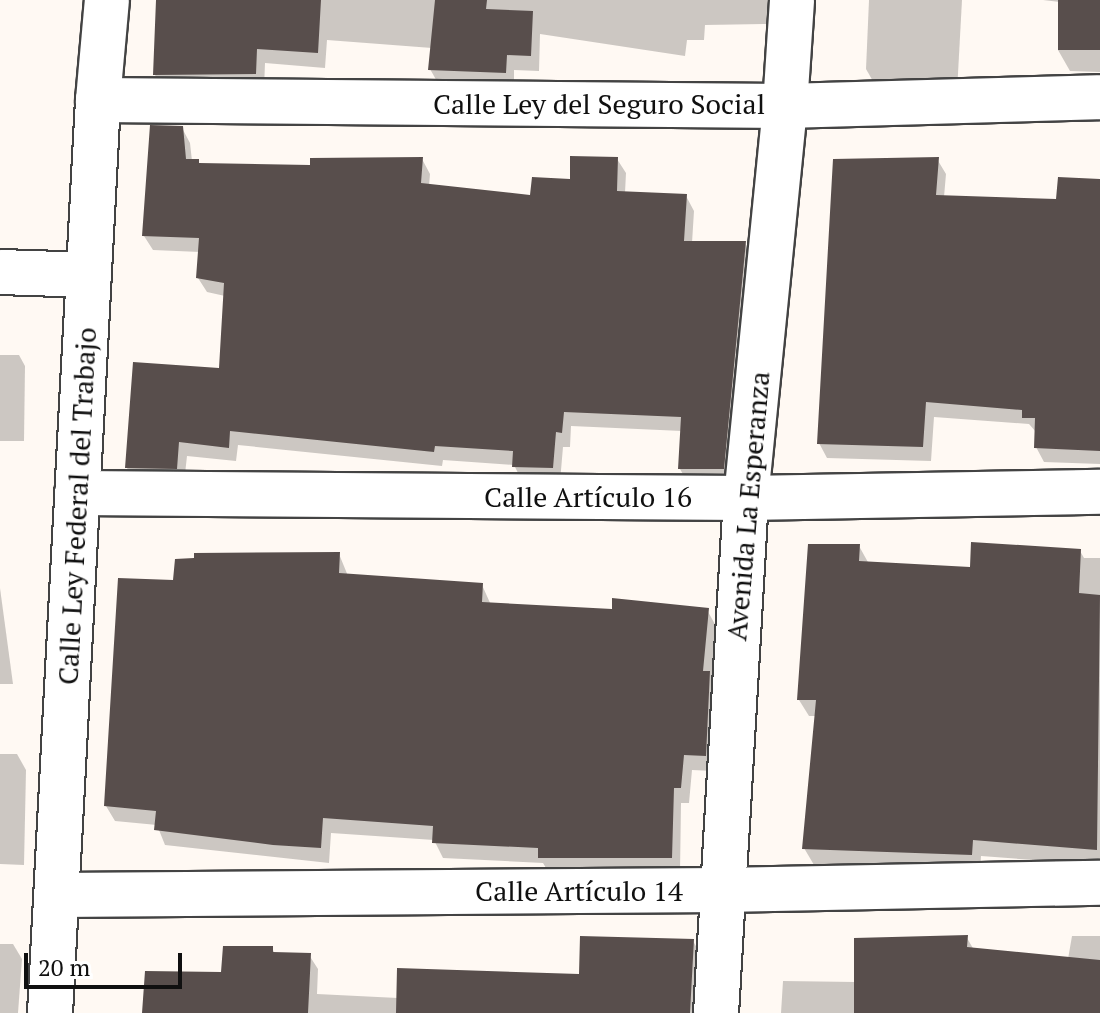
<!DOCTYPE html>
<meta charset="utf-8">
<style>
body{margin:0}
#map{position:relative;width:1100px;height:1013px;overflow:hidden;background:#fff9f3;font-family:"PT Serif",serif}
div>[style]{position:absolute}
.shadow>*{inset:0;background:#0003}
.building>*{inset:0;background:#584e4c;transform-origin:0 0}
.roads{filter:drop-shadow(2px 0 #434343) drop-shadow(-2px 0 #434343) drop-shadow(0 2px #434343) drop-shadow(0 -2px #434343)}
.minor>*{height:44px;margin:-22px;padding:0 22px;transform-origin:22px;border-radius:22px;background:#fff}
span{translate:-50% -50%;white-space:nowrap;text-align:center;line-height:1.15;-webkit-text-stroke:8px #fff;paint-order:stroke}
.street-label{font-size:28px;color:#101010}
.scale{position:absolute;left:24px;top:953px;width:158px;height:36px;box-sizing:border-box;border:4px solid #101010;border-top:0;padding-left:10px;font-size:24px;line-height:28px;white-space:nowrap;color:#101010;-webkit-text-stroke:6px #fff;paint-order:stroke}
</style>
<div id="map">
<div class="shadow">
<i style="clip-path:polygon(159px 0,770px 0,769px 24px,705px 25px,704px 40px,687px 40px,685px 56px,540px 34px,539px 71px,514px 70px,514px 88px,439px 85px,430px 69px,432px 48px,327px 40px,325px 68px,265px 63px,264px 89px,164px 90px,155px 75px)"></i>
<i style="clip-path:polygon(869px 0,962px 0,957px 92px,878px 90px,866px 69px)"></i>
<i style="clip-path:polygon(1043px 0,1100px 0,1100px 72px,1070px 71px,1058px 50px,1060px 2px)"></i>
<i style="clip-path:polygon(182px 128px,190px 143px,192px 161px,201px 165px,312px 167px,422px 159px,430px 174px,429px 186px,532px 197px,617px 159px,626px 173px,625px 193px,686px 196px,694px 211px,692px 243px,745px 243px,754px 258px,731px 483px,688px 483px,680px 469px,682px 431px,571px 426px,570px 447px,563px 447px,560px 482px,522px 481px,514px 465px,443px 460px,442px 466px,238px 445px,236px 461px,187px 456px,184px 483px,136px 483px,127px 468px,221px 370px,225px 296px,207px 292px,198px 278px,200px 252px,153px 250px,144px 236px)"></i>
<i style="clip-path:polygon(937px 159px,946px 174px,944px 197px,1058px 201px,1100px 181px,1100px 464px,1044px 462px,1036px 447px,1036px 432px,1029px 424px,934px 417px,931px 461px,827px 458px,819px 443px)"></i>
<i style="clip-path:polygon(0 355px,19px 355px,25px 366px,24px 441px,0 441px)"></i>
<i style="clip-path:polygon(859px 546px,869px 564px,972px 569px,1080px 551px,1084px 558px,1100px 558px,1100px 865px,981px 856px,980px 871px,814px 865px,804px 848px,817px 716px,809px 716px,799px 700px)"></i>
<i style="clip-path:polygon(339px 554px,348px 576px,482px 585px,491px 605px,614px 611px,707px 610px,716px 626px,712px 678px,718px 689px,714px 771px,692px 770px,689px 803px,681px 803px,680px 873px,549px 873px,543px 863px,443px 858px,434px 840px,331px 833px,329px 863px,165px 845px,157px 825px,115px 821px,106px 806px,175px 582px)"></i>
<i style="clip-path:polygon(0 588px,13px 684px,0 684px)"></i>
<i style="clip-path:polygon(0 754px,17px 754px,26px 770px,24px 865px,0 864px)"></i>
<i style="clip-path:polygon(1072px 936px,1100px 936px,1100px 1013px,781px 1013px,783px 981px,856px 982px,967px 938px,974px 950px,1068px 959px)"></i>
<i style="clip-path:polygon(693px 941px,701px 955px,698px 1013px,144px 1013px,272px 948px,275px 954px,309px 955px,318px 969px,317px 994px,398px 998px,581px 976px)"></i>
<i style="clip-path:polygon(0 944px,13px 944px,22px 959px,18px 1013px,0 1013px)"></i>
</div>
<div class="building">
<i style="clip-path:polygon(156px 0,321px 0,318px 53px,257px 49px,256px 74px,153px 75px)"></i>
<i style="clip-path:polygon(435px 0,487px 0,486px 9px,533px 11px,531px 56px,507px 55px,506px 73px,428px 70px)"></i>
<i style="left:1058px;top:0;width:42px;height:50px"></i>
<i style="clip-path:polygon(150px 125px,183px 126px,186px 159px,199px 159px,199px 163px,310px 165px,310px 158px,423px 157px,421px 183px,530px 195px,532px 177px,570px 179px,570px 156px,618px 157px,617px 191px,687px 194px,684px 241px,746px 241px,724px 469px,678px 469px,681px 417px,564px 412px,562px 433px,556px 432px,553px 468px,512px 467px,513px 451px,435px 446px,434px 452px,230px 431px,229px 448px,179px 442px,177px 469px,125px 468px,133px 362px,219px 368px,224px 283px,196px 278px,199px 238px,142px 236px)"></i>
<i style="clip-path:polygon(939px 157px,936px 195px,1056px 199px,1058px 177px,1100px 179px,1100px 451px,1034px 448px,1035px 418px,1022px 418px,1022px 410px,926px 402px,923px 447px,817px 444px,833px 159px)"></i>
<i style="clip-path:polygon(971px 542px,1081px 549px,1079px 593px,1100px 595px,1097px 850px,973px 840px,972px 855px,802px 849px,816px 700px,797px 700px,808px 544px,860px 544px,859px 561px,970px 567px)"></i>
<i style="clip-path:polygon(340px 552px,339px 573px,483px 583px,482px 602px,612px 609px,612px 598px,709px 608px,703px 671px,710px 671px,706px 756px,684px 755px,681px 788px,674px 788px,672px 858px,538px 858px,538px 848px,432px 843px,433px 826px,323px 818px,321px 848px,273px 845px,154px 830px,156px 811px,104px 806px,118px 578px,173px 580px,175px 559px,194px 558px,194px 553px)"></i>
<i style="clip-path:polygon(968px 935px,967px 947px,1100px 960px,1100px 1013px,854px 1013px,854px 938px)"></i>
<i style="clip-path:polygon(580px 936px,694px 939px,690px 1013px,396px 1013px,397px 968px,579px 974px)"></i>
<i style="clip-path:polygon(223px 946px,273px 946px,273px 952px,311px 953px,308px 1013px,142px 1013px,145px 971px,221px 972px)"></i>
</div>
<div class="roads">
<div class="minor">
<i style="left:98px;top:100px;width:687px;rotate:0.5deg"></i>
<i style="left:785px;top:106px;width:315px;rotate:-1.6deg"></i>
<i style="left:0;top:272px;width:89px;rotate:1.9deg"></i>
<i style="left:77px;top:493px;width:669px;rotate:0.43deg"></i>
<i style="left:746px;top:498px;width:354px;rotate:-1deg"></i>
<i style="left:57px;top:895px;width:665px;rotate:-0.43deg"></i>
<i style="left:722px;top:890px;width:378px;rotate:-1.1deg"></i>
<i style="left:50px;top:1013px;width:914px;rotate:-86.99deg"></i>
<i style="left:98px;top:100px;width:100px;rotate:-84.9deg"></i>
<i style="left:716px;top:1013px;width:516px;rotate:-86.67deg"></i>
<i style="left:746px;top:498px;width:394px;rotate:-84.3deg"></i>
<i style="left:785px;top:106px;width:106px;rotate:-86.2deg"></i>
</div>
</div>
<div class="street-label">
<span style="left:599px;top:104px">Calle Ley del Seguro Social</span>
<span style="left:588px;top:497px">Calle Artículo 16</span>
<span style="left:77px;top:506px;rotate:-87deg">Calle Ley Federal del Trabajo</span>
<span style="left:748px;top:506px;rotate:-85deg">Avenida La Esperanza</span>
<span style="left:579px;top:891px">Calle Artículo 14</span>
</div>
<div class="scale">20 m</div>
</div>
